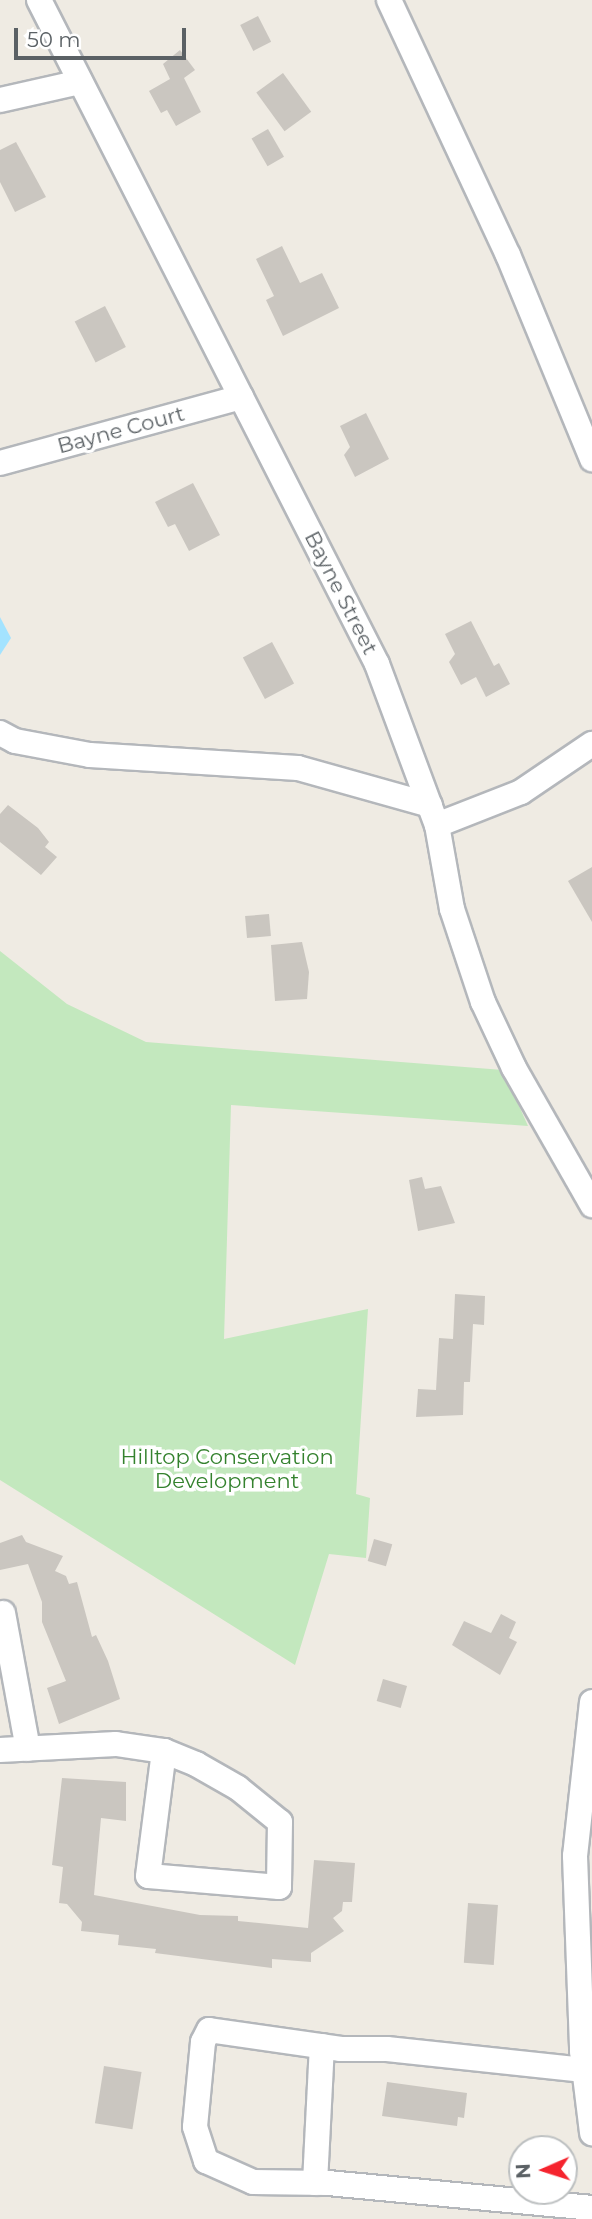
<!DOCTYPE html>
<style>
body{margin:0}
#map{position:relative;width:592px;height:2219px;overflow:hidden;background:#efebe3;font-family:Montserrat,sans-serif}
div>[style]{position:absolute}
.green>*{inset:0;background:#c3e8be}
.water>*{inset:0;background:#a3e3ff}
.building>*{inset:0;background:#cac6c0;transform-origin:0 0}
.roads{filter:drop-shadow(2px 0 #b4b7bb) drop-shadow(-2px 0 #b4b7bb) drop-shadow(0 2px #b4b7bb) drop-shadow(0 -2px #b4b7bb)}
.minor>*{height:24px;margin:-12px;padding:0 12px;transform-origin:12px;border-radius:12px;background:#fff}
span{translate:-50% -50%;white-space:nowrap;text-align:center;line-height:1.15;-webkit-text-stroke:7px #fff;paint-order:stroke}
.street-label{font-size:21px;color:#5b6165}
.park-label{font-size:21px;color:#34822e}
.north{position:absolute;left:508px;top:2135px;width:70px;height:70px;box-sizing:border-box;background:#fff;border:2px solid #bdc0c1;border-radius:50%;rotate:267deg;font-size:19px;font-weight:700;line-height:28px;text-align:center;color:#5b6165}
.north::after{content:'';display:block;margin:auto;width:24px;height:32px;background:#f5242e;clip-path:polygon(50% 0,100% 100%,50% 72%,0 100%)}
.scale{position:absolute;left:14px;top:28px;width:172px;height:32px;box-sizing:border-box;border:4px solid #5b6165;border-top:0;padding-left:9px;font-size:21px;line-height:24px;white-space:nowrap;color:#5b6165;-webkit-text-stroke:5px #fff;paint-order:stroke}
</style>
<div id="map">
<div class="green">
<i style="clip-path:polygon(0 951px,67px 1004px,146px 1042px,503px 1070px,528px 1126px,231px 1105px,224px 1339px,368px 1309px,356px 1494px,370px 1498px,366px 1558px,329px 1554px,295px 1665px,0 1480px)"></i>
</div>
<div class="water">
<i style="clip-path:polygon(0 617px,11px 638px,0 655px)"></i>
</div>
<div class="building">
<i style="left:258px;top:16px;width:29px;height:20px;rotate:63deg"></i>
<i style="clip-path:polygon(180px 50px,195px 70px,184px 78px,201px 112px,176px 126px,167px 110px,161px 113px,149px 91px,170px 79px,163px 64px)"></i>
<i style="left:283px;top:73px;width:48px;height:33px;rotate:54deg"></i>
<i style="left:268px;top:129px;width:32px;height:19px;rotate:60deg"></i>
<i style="clip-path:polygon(16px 142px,46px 197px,15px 212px,0 182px,0 150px)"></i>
<i style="clip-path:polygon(282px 246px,300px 283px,322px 273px,339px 308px,283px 336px,266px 300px,274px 296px,256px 259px)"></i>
<i style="left:105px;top:306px;width:46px;height:34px;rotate:63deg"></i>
<i style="clip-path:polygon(366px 413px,389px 459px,355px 477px,344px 455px,350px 447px,340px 426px)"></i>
<i style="clip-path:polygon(193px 483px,220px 535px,189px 551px,175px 524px,168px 527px,155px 502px)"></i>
<i style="clip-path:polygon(471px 621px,494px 666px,499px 663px,510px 684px,486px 697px,476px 677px,461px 685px,449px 662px,455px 654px,445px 634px)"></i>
<i style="left:272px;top:642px;width:47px;height:33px;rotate:62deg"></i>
<i style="clip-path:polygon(8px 805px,38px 828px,49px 842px,45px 847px,57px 857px,41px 875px,0 842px,0 814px)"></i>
<i style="clip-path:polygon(592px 867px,592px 922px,568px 881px)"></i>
<i style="left:269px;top:914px;width:22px;height:24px;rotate:85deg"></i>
<i style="clip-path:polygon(302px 942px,309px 972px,307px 999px,275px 1001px,271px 945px)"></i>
<i style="clip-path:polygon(422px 1177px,425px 1189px,441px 1186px,455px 1223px,418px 1231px,409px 1180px)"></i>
<i style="clip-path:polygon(455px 1294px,485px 1296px,484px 1325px,473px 1324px,470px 1382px,464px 1382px,463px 1415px,416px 1417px,418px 1389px,436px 1390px,439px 1338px,453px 1339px)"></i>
<i style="clip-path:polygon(22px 1535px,26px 1542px,63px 1556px,55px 1571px,66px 1576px,69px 1584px,77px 1582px,92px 1637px,96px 1635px,108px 1661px,120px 1699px,59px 1724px,47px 1688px,66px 1681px,42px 1622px,42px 1602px,28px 1564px,0 1570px,0 1543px)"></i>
<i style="left:374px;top:1539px;width:19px;height:23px;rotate:16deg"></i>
<i style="clip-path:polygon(501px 1614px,516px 1622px,509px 1638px,517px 1642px,500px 1675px,452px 1645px,464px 1621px,491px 1633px)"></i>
<i style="left:383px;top:1679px;width:25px;height:23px;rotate:16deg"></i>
<i style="clip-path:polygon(62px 1778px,126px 1782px,126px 1821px,101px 1818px,94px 1895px,200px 1915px,238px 1916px,238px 1921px,308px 1928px,314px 1860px,355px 1863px,352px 1902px,343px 1902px,342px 1911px,333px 1918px,344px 1931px,311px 1953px,311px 1962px,272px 1959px,272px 1968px,155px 1953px,156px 1949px,118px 1945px,119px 1935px,81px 1931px,82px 1922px,67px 1904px,59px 1903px,63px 1867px,52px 1865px)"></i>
<i style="left:468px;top:1903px;width:30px;height:60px;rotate:4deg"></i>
<i style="left:104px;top:2066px;width:38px;height:58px;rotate:9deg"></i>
<i style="clip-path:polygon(387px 2082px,467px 2093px,464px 2118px,458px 2117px,457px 2126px,382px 2116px)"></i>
</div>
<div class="roads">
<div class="minor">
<i style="left:39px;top:0;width:745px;rotate:63.02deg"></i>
<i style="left:377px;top:664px;width:172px;rotate:69.6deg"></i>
<i style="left:437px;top:825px;width:85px;rotate:79.9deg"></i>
<i style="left:452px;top:909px;width:98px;rotate:71.6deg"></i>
<i style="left:483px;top:1002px;width:73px;rotate:64.8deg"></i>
<i style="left:514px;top:1068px;width:158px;rotate:60.3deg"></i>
<i style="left:389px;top:0;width:281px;rotate:65deg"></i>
<i style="left:508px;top:255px;width:221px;rotate:67.6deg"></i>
<i style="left:0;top:100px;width:82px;rotate:-12.7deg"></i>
<i style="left:0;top:463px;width:250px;rotate:-15.3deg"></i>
<i style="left:0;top:733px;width:17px;rotate:28deg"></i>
<i style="left:15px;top:741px;width:76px;rotate:10.6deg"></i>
<i style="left:90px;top:755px;width:208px;rotate:3.6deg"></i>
<i style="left:298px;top:768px;width:137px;rotate:15.7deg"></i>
<i style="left:437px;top:825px;width:90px;rotate:-21.4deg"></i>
<i style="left:521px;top:792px;width:86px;rotate:-34.1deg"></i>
<i style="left:3px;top:1613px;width:138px;rotate:79.6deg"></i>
<i style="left:592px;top:1702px;width:155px;rotate:96.3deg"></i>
<i style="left:575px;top:1856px;width:195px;rotate:87.9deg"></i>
<i style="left:582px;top:2051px;width:83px;rotate:83deg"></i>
<i style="left:0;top:1750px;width:116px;rotate:-3deg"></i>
<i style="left:116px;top:1744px;width:49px;rotate:8.3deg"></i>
<i style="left:164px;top:1751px;width:35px;rotate:22deg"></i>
<i style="left:196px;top:1764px;width:48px;rotate:29.7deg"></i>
<i style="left:238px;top:1788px;width:54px;rotate:39deg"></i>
<i style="left:280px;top:1822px;width:65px;rotate:90.9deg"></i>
<i style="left:279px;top:1887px;width:131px;rotate:-175.2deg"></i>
<i style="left:148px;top:1876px;width:126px;rotate:-82.7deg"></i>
<i style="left:584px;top:2070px;width:198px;rotate:-173.9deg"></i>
<i style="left:387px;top:2049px;width:46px;rotate:180deg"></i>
<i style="left:341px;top:2049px;width:133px;rotate:-171.8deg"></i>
<i style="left:209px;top:2030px;width:13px;rotate:117deg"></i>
<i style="left:203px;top:2042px;width:85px;rotate:95.4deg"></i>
<i style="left:195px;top:2127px;width:36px;rotate:72deg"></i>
<i style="left:206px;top:2161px;width:51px;rotate:24.1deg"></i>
<i style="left:253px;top:2182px;width:75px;rotate:0.8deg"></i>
<i style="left:328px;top:2183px;width:265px;rotate:5.4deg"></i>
<i style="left:315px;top:2183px;width:137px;rotate:-87.1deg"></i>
</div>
</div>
<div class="street-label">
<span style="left:121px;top:430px;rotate:-15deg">Bayne Court</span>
<span style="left:341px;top:593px;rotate:63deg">Bayne Street</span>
</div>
<div class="park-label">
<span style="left:227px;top:1469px">Hilltop Conservation<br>Development</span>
</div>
<div class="north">N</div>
<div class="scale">50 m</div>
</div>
